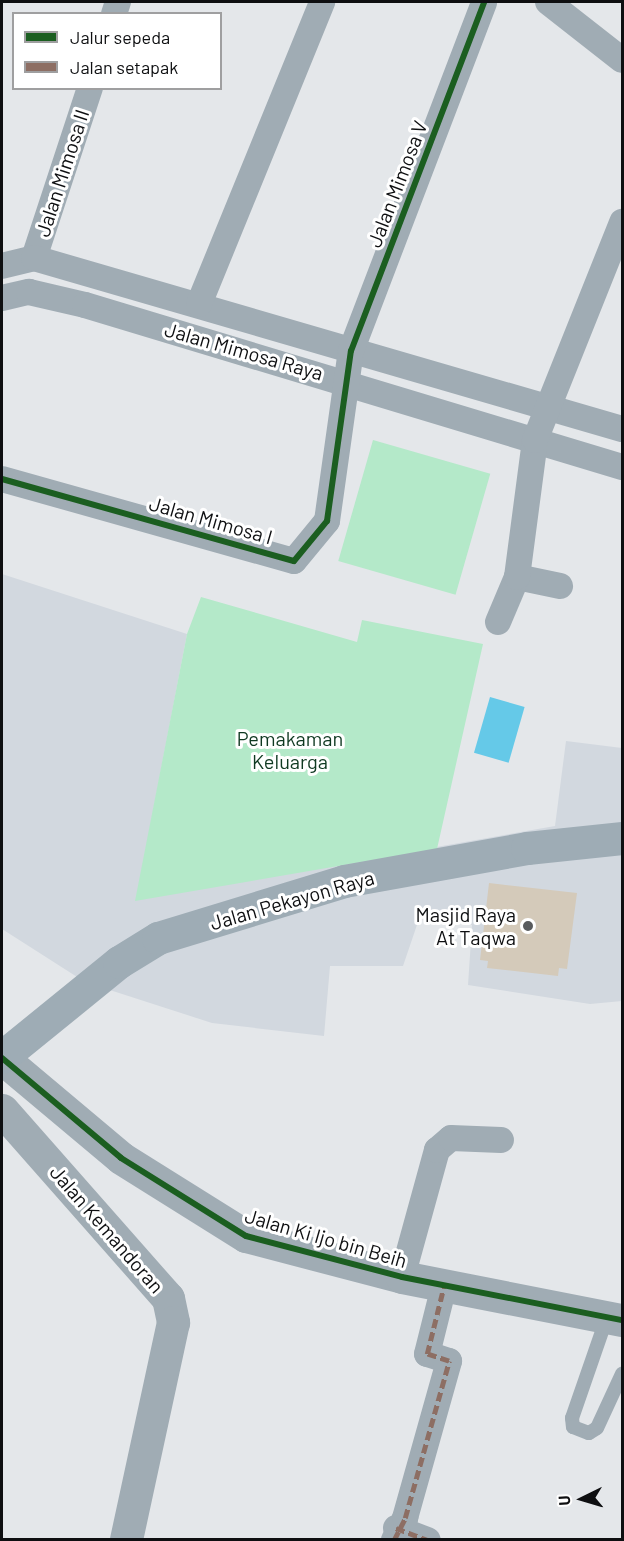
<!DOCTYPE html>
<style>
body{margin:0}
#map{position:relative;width:624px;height:1541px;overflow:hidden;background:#e4e7ea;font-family:Barlow,sans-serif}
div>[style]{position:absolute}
.built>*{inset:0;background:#d2d8df}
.green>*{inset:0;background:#b4e9c9;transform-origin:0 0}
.water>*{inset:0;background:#65c9e8;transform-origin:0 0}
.building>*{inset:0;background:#d4caba}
.service>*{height:14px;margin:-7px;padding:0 7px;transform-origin:7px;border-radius:7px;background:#a0acb4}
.minor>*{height:26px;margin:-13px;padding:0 13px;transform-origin:13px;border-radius:13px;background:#a0acb4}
.tertiary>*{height:33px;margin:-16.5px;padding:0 16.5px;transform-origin:16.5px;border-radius:16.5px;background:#a0acb4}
.primary>*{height:33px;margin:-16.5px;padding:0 16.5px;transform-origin:16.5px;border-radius:16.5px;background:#9eacb5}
.quiet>*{height:4.5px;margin-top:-2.25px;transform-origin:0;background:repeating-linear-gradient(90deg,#8d6e63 0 9px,transparent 0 13.5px)}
.cycleway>*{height:6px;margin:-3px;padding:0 3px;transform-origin:3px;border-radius:3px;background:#1b5e20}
.dots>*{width:16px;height:16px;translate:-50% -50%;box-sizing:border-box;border:3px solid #fff;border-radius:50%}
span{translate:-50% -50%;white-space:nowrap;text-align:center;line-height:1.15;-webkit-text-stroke:6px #fff;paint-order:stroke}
.street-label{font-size:20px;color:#0e0f11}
.park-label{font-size:20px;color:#0f3921}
.poi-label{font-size:20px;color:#0e0f11}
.right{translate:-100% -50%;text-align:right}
.frame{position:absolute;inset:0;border:3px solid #0e0f11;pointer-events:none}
.legend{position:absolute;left:12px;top:12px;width:210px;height:78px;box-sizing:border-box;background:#fff;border:2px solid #9f9fa0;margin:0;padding:8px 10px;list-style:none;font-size:18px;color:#0e0f11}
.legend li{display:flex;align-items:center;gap:12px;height:30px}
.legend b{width:30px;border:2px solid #9f9fa0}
.north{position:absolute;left:552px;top:1469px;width:60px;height:60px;-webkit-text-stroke:4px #fff;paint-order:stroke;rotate:265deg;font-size:16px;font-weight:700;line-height:24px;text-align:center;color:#0e0f11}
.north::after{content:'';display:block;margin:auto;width:21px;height:27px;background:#0e0f11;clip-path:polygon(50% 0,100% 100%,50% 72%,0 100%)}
</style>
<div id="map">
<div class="built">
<i style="clip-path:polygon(2px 574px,187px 634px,136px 900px,555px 826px,566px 741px,622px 748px,622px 1001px,590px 1004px,468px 985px,472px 925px,419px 919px,403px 966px,330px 966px,324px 1036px,212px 1023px,85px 982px,2px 929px)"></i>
</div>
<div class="green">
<i style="left:373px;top:440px;width:122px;height:126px;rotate:16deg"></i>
<i style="clip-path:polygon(201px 597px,357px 642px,362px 620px,483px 644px,437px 849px,135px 901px,187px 634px)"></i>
</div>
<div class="water">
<i style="left:490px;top:697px;width:36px;height:58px;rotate:16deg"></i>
</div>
<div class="building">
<i style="clip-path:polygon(489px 883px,577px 893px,567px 969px,559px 968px,558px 976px,487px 968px,488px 961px,480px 960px)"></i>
</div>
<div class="service">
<i style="left:607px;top:1317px;width:107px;rotate:109.1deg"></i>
<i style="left:572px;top:1418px;width:9px;rotate:84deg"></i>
<i style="left:573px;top:1427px;width:17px;rotate:21deg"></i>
<i style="left:589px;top:1433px;width:9px;rotate:-32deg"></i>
<i style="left:597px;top:1428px;width:60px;rotate:-65.2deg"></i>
</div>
<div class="minor">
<i style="left:548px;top:2px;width:94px;rotate:38.1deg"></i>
<i style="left:114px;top:14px;width:13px;rotate:-72deg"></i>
<i style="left:34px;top:258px;width:179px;rotate:-71.8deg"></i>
<i style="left:2px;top:266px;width:33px;rotate:-14deg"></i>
<i style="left:34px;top:258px;width:612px;rotate:16.22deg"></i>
<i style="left:2px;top:298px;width:28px;rotate:-13deg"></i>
<i style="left:29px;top:292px;width:57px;rotate:13.1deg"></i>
<i style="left:85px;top:305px;width:561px;rotate:16.79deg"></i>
<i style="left:199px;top:304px;width:326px;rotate:-67.8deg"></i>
<i style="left:2px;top:479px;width:303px;rotate:15.7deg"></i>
<i style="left:294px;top:561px;width:52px;rotate:-50.5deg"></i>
<i style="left:327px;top:521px;width:172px;rotate:-82deg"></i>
<i style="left:351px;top:351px;width:373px;rotate:-69.1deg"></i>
<i style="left:517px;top:577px;width:44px;rotate:11.8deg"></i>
<i style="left:498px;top:622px;width:49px;rotate:-67.1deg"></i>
<i style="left:517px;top:577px;width:138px;rotate:-82.5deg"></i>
<i style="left:535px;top:440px;width:235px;rotate:-68.2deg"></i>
<i style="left:402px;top:1277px;width:132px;rotate:-74.6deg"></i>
<i style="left:437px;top:1150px;width:18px;rotate:-41deg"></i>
<i style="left:451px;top:1138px;width:50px;rotate:2.3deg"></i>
<i style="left:396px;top:1528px;width:34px;rotate:21deg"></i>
<i style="left:394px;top:1540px;width:25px;rotate:-63deg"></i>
<i style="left:405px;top:1518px;width:163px;rotate:-74.3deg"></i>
<i style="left:449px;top:1361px;width:23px;rotate:-162deg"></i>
<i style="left:427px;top:1354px;width:70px;rotate:-76deg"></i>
</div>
<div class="tertiary">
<i style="left:2px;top:1058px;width:155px;rotate:40deg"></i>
<i style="left:121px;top:1158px;width:147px;rotate:32deg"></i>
<i style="left:246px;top:1236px;width:161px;rotate:14.7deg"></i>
<i style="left:402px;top:1277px;width:224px;rotate:11.1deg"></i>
<i style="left:2px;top:1110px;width:251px;rotate:48.6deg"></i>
<i style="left:168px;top:1298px;width:25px;rotate:78deg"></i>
<i style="left:173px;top:1322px;width:223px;rotate:102.2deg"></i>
</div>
<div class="primary">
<i style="left:2px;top:1057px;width:151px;rotate:-39.1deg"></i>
<i style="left:119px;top:962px;width:46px;rotate:-31.6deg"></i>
<i style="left:158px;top:938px;width:195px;rotate:-17deg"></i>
<i style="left:344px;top:881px;width:186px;rotate:-10.2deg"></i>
<i style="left:527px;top:848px;width:96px;rotate:-6deg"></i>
</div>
<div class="quiet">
<i style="left:396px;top:1528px;width:34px;rotate:21deg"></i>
<i style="left:394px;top:1540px;width:25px;rotate:-63deg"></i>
<i style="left:405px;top:1518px;width:163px;rotate:-74.3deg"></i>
<i style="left:449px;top:1361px;width:23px;rotate:-162deg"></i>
<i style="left:427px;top:1354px;width:70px;rotate:-76deg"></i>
</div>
<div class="cycleway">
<i style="left:2px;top:479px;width:303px;rotate:15.7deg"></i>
<i style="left:294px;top:561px;width:52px;rotate:-50.5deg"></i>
<i style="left:327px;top:521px;width:172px;rotate:-82deg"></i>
<i style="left:351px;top:351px;width:373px;rotate:-69.1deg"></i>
<i style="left:2px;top:1058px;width:155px;rotate:40deg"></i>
<i style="left:121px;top:1158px;width:147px;rotate:32deg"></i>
<i style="left:246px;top:1236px;width:161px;rotate:14.7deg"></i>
<i style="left:402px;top:1277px;width:224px;rotate:11.1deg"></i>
</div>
<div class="dots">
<i style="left:528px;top:926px;background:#595b5d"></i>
</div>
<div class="street-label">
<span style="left:62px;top:173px;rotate:-72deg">Jalan Mimosa II</span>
<span style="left:397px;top:184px;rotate:-69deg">Jalan Mimosa V</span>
<span style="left:244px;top:351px;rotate:16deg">Jalan Mimosa Raya</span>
<span style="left:211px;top:520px;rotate:16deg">Jalan Mimosa I</span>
<span style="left:292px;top:900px;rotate:-16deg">Jalan Pekayon Raya</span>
<span style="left:107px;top:1229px;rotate:49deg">Jalan Kemandoran</span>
<span style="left:326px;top:1238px;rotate:16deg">Jalan Ki Ijo bin Beih</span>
</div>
<div class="park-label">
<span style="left:290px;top:750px">Pemakaman<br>Keluarga</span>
</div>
<div class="poi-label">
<span class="right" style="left:516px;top:926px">Masjid Raya<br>At Taqwa</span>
</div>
<div class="frame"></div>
<ul class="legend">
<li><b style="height:8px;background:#1b5e20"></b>Jalur sepeda</li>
<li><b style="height:8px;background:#8d6e63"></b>Jalan setapak</li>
</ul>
<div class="north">U</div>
</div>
